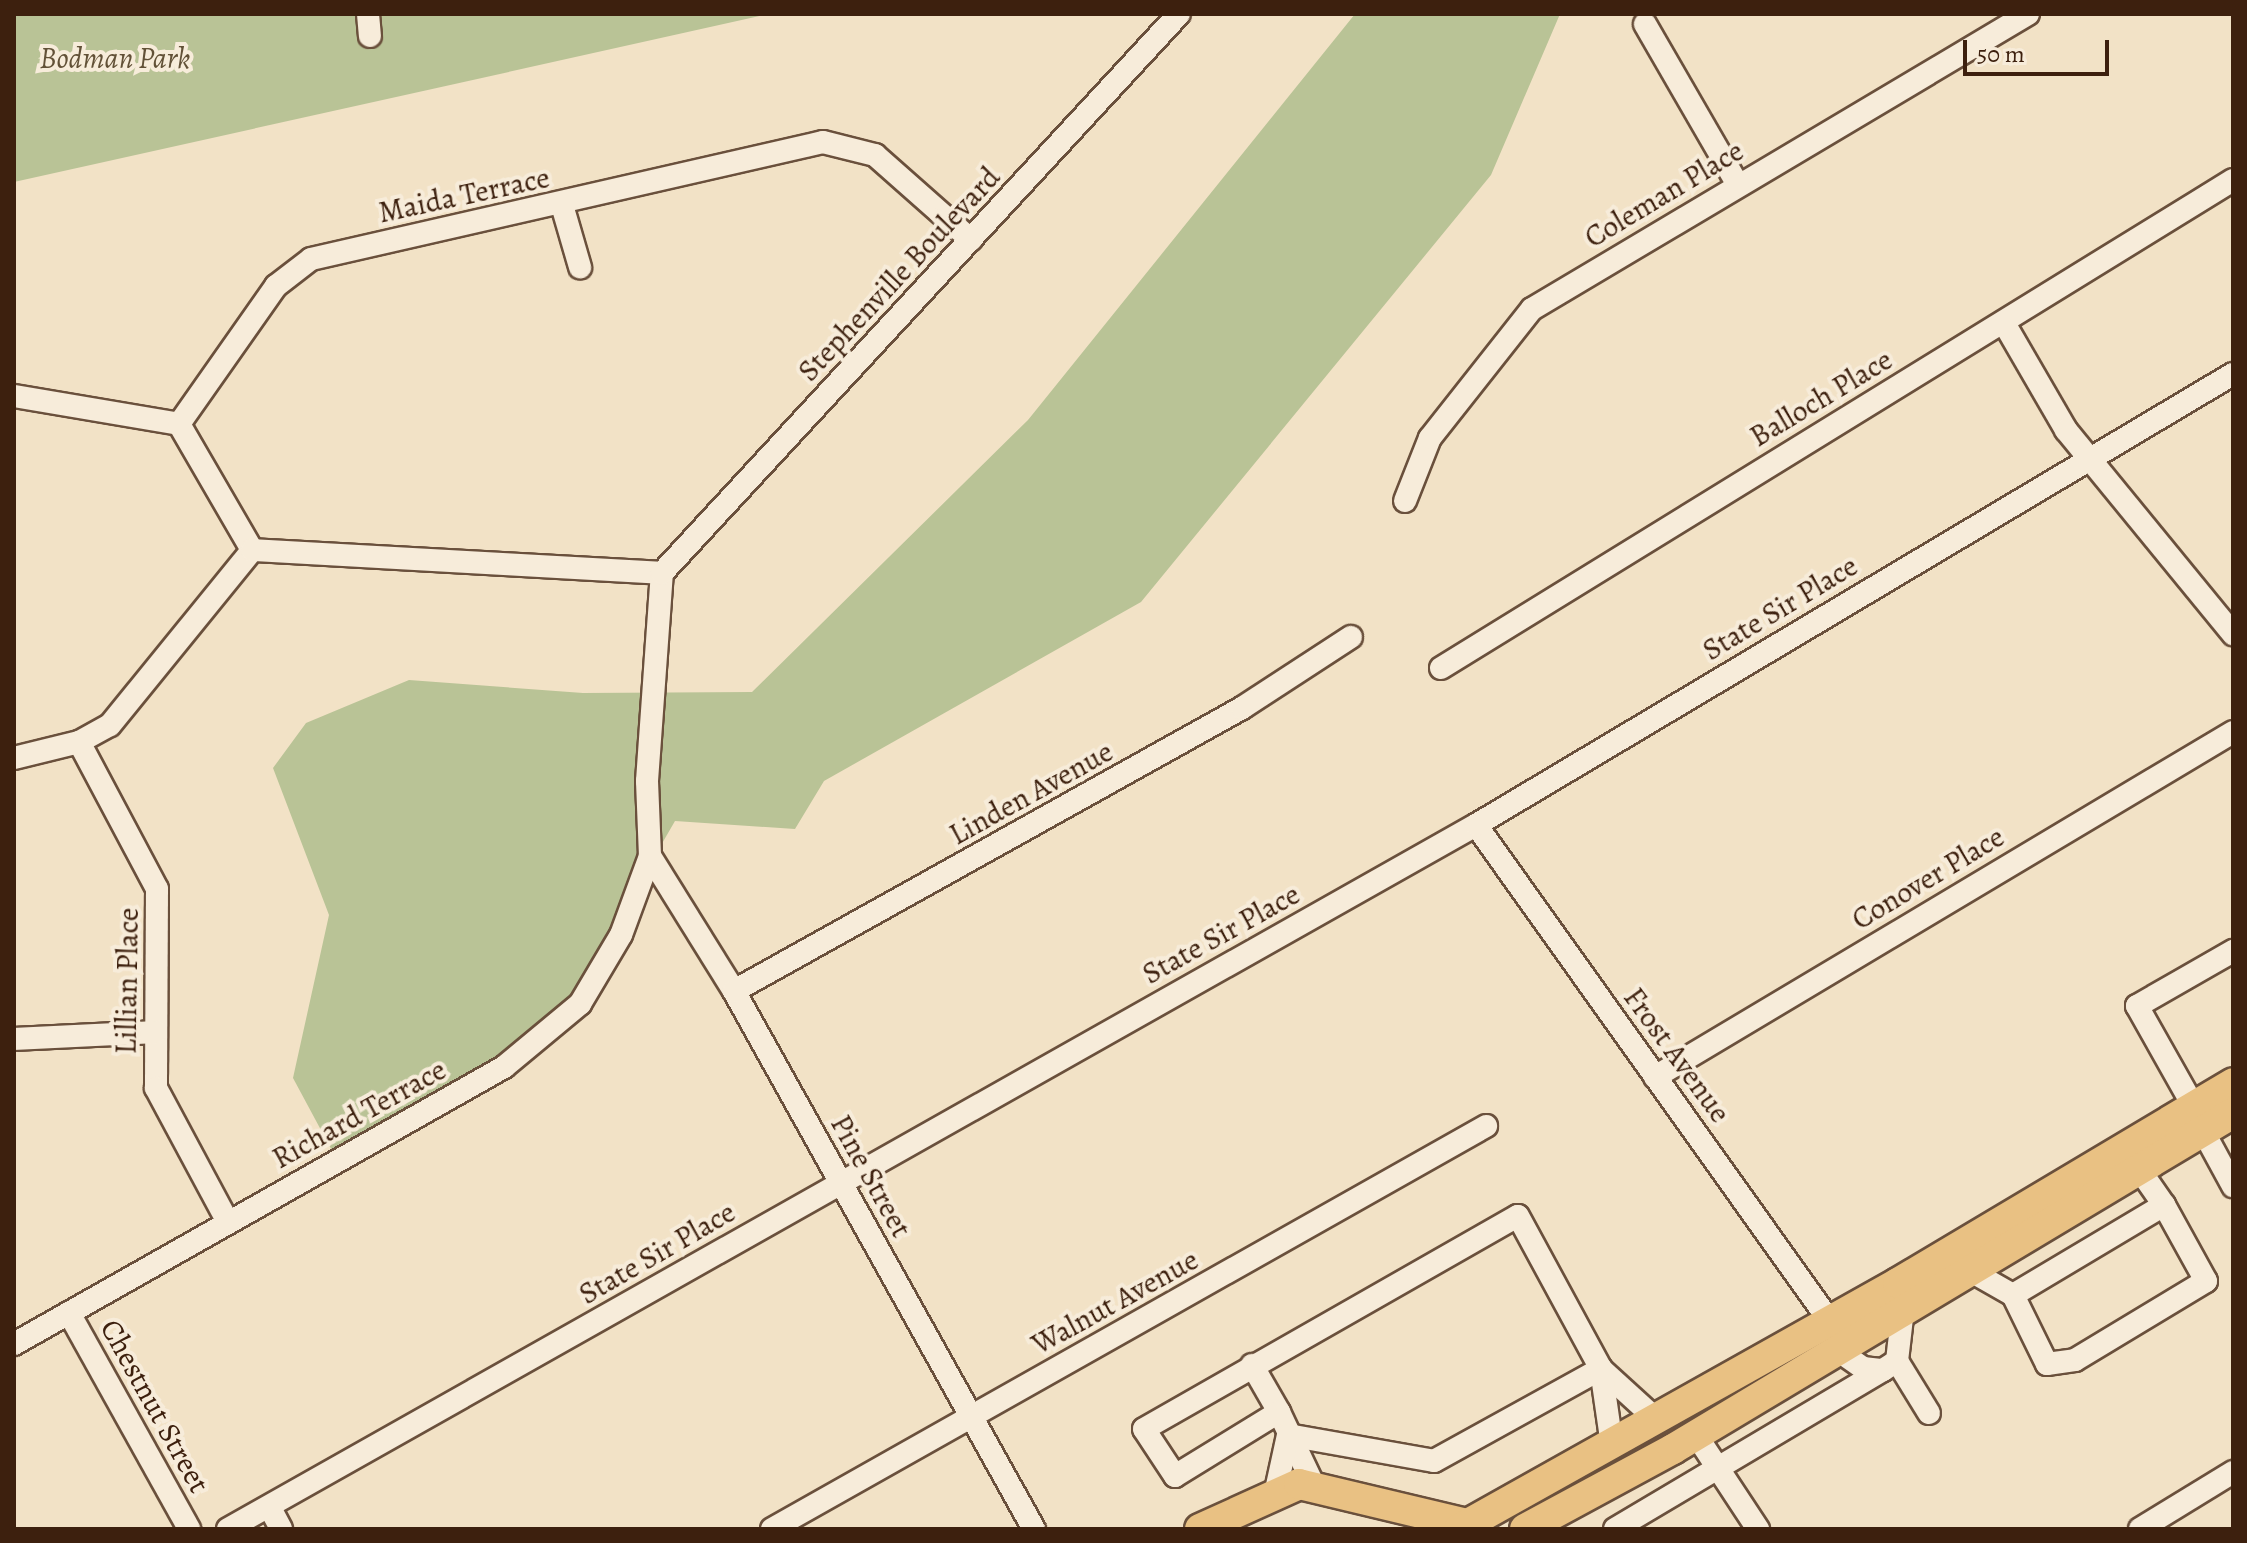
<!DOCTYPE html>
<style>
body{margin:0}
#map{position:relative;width:2247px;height:1543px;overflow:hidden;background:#f2e2c6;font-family:Alegreya,serif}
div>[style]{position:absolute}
.green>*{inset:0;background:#b9c396}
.roads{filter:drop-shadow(2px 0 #6a503c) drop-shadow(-2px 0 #6a503c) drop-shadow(0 2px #6a503c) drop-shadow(0 -2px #6a503c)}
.minor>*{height:22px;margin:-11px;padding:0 11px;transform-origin:11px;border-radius:11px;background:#f7ecda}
.highway>*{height:30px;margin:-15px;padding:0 15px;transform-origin:15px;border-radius:15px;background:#e9c183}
span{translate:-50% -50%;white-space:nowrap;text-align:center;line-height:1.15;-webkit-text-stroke:8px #f7ecda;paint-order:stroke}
.park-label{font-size:30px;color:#625137;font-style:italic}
.street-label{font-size:30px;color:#3d200e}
.frame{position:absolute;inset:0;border:16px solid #3d200e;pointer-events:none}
.scale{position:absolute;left:1963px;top:40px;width:146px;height:36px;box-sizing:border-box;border:4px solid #3d200e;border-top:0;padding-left:10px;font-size:24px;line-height:28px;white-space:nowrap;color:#3d200e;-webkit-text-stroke:6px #f7ecda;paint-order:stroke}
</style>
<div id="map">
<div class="green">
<i style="clip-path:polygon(14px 14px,769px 14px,14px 182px)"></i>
<i style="clip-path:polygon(1355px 14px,1560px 14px,1491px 175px,1141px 602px,824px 781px,795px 829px,675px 821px,561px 1018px,336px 1158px,293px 1078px,329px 915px,273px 768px,306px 723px,409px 680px,583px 693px,752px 692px,1028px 420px)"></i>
</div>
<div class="roads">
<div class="minor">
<i style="left:368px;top:14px;width:22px;rotate:85deg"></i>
<i style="left:1645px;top:24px;width:186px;rotate:60deg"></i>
<i style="left:562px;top:205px;width:65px;rotate:73.8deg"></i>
<i style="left:2004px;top:323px;width:124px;rotate:59.9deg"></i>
<i style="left:2066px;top:430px;width:264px;rotate:50.7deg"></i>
<i style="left:14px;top:396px;width:167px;rotate:9.6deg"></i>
<i style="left:179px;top:424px;width:169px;rotate:-54.9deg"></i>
<i style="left:276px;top:286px;width:44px;rotate:-37.6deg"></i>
<i style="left:311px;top:259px;width:525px;rotate:-12.87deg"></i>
<i style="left:823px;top:142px;width:54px;rotate:14deg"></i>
<i style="left:875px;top:155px;width:128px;rotate:41.5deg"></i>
<i style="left:179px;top:424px;width:146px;rotate:59.9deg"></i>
<i style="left:1405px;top:501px;width:68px;rotate:-68.4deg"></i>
<i style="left:1430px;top:438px;width:164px;rotate:-51.7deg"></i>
<i style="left:1532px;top:309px;width:577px;rotate:-30.74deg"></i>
<i style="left:1441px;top:668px;width:930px;rotate:-31.64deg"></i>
<i style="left:79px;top:742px;width:166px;rotate:62deg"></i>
<i style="left:157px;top:889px;width:199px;rotate:90.3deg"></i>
<i style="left:156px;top:1088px;width:152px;rotate:61.8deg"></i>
<i style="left:14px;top:758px;width:67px;rotate:-13.8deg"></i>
<i style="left:79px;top:742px;width:35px;rotate:-29deg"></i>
<i style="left:110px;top:725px;width:225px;rotate:-50.9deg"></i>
<i style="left:252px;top:550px;width:411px;rotate:3.2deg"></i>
<i style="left:1476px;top:825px;width:608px;rotate:54.51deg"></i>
<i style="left:650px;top:856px;width:159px;rotate:58.1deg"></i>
<i style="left:734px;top:991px;width:616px;rotate:60.86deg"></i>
<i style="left:734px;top:991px;width:582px;rotate:-29.12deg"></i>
<i style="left:1242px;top:708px;width:130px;rotate:-33.1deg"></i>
<i style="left:14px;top:1039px;width:142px;rotate:-2.8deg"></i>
<i style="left:1655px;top:1077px;width:673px;rotate:-30.83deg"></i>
<i style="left:2194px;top:1107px;width:116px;rotate:-119.4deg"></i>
<i style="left:2137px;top:1006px;width:111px;rotate:-29.8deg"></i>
<i style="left:2203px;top:1131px;width:63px;rotate:61.4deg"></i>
<i style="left:1969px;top:1270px;width:51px;rotate:29.6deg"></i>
<i style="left:2013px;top:1295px;width:176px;rotate:-30.8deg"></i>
<i style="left:2164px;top:1205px;width:44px;rotate:-124.8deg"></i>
<i style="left:2013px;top:1295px;width:77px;rotate:63.8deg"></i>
<i style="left:2047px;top:1364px;width:28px;rotate:-8deg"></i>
<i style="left:2075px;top:1360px;width:153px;rotate:-31.1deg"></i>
<i style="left:2206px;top:1281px;width:87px;rotate:-118.9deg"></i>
<i style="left:69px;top:1313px;width:247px;rotate:60.9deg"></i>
<i style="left:14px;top:1344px;width:563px;rotate:-29.48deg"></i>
<i style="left:504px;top:1067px;width:99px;rotate:-39.7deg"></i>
<i style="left:580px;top:1004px;width:80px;rotate:-59.3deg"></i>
<i style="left:621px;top:935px;width:84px;rotate:-69.8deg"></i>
<i style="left:650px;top:856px;width:75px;rotate:-92.3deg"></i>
<i style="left:647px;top:781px;width:209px;rotate:-85.9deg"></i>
<i style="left:662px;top:573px;width:761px;rotate:-47.24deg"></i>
<i style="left:1836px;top:1349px;width:33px;rotate:35deg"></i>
<i style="left:1863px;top:1368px;width:20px;rotate:6deg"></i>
<i style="left:1883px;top:1370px;width:17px;rotate:-33deg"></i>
<i style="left:1897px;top:1361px;width:52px;rotate:-83.4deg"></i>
<i style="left:1897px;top:1361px;width:61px;rotate:58.4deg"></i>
<i style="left:1252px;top:1365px;width:54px;rotate:60.1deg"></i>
<i style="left:1601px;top:1369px;width:76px;rotate:42.3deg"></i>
<i style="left:1288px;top:1435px;width:148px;rotate:10.1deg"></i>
<i style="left:1434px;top:1461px;width:191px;rotate:-28.9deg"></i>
<i style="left:1696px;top:1435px;width:113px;rotate:56.6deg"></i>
<i style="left:1314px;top:1486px;width:82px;rotate:-115.3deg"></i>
<i style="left:1279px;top:1412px;width:122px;rotate:148.4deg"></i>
<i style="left:1175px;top:1476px;width:56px;rotate:-123.4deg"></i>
<i style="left:1144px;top:1429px;width:430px;rotate:-29.7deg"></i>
<i style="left:1518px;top:1216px;width:174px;rotate:61.5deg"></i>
<i style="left:1601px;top:1369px;width:77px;rotate:81.8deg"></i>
<i style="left:1276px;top:1490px;width:56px;rotate:-77.7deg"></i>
<i style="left:270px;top:1508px;width:24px;rotate:62deg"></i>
<i style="left:228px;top:1529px;width:1433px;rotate:-29.43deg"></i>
<i style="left:1476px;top:825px;width:881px;rotate:-30.79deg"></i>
<i style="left:772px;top:1529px;width:820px;rotate:-29.44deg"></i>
<i style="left:1615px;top:1529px;width:312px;rotate:-30.7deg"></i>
<i style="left:2140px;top:1529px;width:109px;rotate:-31.5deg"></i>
</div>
<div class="highway">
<i style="left:1200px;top:1529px;width:109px;rotate:-24.4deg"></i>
<i style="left:1299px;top:1484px;width:173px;rotate:13.4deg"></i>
<i style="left:1459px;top:1529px;width:503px;rotate:-29.26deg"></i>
<i style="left:1898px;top:1283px;width:390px;rotate:-30.8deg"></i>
<i style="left:1525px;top:1529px;width:168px;rotate:-28.4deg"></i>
<i style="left:1673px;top:1449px;width:653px;rotate:-30.96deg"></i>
</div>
</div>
<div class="park-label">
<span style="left:115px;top:58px">Bodman Park</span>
</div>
<div class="street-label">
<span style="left:1664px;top:194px;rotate:-31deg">Coleman Place</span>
<span style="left:464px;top:195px;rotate:-12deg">Maida Terrace</span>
<span style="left:899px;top:274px;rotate:-47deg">Stephenville Boulevard</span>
<span style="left:1821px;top:398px;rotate:-31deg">Balloch Place</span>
<span style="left:1780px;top:608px;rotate:-31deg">State Sir Place</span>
<span style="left:1031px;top:793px;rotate:-29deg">Linden Avenue</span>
<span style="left:1928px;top:878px;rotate:-31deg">Conover Place</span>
<span style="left:1221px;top:934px;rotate:-29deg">State Sir Place</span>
<span style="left:127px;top:981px;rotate:-89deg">Lillian Place</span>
<span style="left:1677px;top:1055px;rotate:54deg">Frost Avenue</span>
<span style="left:359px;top:1114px;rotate:-29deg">Richard Terrace</span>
<span style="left:871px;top:1176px;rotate:61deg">Pine Street</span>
<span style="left:657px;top:1253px;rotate:-30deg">State Sir Place</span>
<span style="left:1115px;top:1302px;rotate:-29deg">Walnut Avenue</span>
<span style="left:155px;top:1406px;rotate:61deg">Chestnut Street</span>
</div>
<div class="frame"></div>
<div class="scale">50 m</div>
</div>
